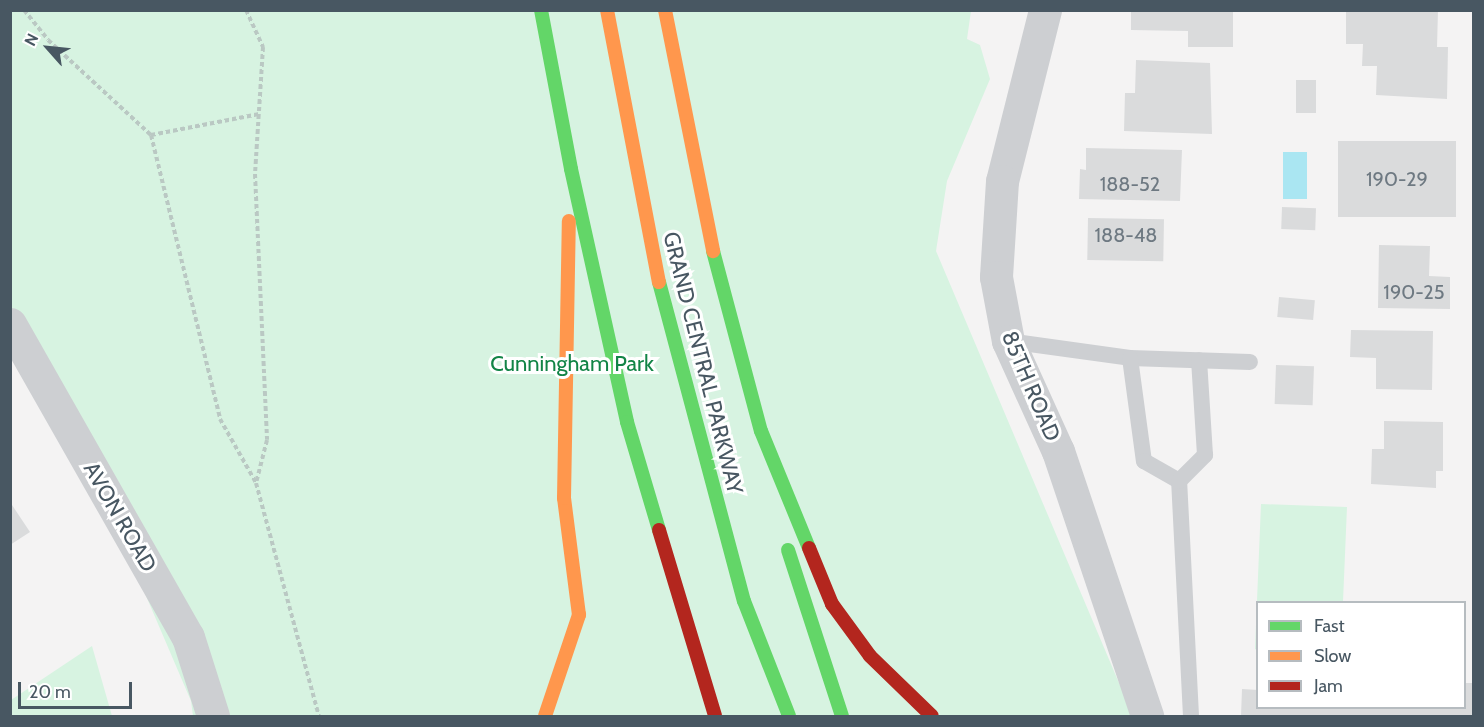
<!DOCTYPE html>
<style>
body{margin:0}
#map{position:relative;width:1484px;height:727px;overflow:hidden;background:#f4f3f3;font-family:Cabin,sans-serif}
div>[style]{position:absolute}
.green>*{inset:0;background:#d7f3e1}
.water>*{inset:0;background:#aae6f2;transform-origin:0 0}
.building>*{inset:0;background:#dadbdc;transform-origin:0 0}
.path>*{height:4px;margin-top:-2px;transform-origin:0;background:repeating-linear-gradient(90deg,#bac8c3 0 4.5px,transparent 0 7.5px)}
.lane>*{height:16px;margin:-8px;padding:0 8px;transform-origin:8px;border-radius:8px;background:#cdcfd2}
.street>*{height:33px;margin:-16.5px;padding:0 16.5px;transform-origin:16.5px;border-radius:16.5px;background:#cdcfd2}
.fast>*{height:14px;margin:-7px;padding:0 7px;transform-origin:7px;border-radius:7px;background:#63d668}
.slow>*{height:14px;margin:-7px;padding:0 7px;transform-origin:7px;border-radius:7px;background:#ff974d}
.jam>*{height:14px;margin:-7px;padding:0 7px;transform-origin:7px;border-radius:7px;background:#b3261e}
span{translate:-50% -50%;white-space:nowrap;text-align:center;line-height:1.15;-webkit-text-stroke:6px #fff;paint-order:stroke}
.number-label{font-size:20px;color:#6e7982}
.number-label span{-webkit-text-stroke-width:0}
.street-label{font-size:22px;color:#485762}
.park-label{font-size:22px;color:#128446}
.frame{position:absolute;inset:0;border:12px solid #485762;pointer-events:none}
.legend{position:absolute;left:1256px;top:601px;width:210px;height:108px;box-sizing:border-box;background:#fff;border:2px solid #b6bcc0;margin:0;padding:8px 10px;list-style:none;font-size:18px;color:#485762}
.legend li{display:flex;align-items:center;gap:12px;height:30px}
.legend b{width:30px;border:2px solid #b6bcc0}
.north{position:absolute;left:18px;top:18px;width:60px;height:60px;-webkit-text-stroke:4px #fff;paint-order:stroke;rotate:297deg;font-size:16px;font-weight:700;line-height:24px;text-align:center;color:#485762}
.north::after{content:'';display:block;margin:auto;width:21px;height:27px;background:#485762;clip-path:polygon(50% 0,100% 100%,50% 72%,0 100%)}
.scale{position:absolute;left:18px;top:682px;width:114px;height:27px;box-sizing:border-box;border:3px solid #485762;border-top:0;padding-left:8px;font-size:18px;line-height:21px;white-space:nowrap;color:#485762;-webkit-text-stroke:4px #fff;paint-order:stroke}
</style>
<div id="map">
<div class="green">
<i style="clip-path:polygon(10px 11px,971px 11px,967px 39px,980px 45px,990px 79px,947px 181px,936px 251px,1133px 716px,193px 716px,191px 701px,102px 493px,11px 351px)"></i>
<i style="clip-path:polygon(1261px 504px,1347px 507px,1343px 602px,1258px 602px,1257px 650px,1255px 649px)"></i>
<i style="clip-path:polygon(92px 646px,112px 716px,11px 716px,11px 700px)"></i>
</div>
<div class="water">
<i style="left:1283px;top:152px;width:24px;height:47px"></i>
</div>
<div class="building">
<i style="clip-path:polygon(1131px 10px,1233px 10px,1233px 47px,1188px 47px,1188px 31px,1131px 30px)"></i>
<i style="clip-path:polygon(1346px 10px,1438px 10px,1437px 47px,1448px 47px,1447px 99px,1376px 95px,1377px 66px,1362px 66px,1363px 44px,1346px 44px)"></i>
<i style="clip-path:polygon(1136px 60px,1210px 63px,1212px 134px,1124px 131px,1125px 93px,1135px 93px)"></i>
<i style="left:1296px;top:80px;width:20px;height:33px"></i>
<i style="left:1338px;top:141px;width:118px;height:76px"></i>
<i style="clip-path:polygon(1086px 148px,1182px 150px,1180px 201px,1079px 199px,1080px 169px,1086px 170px)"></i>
<i style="left:1282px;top:207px;width:34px;height:22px;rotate:2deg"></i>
<i style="left:1088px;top:218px;width:76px;height:42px;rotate:1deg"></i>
<i style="clip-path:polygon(1379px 245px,1430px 246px,1429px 276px,1450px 277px,1450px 309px,1378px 308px)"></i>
<i style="left:1279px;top:297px;width:36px;height:20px;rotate:5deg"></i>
<i style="clip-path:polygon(1351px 330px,1433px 331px,1432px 390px,1376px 389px,1376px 358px,1350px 357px)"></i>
<i style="left:1276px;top:365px;width:38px;height:39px;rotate:2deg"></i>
<i style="clip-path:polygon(1384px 421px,1443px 422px,1443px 471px,1436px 471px,1436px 488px,1371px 484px,1372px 449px,1384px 449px)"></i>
<i style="clip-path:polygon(10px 502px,30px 532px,10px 545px)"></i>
<i style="clip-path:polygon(1464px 683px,1474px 683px,1474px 716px,1241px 716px,1242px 689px,1258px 690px,1258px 708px,1464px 708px)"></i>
</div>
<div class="path">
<i style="left:24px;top:10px;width:38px;rotate:51deg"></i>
<i style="left:48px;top:40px;width:140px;rotate:42.7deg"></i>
<i style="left:151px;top:135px;width:292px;rotate:76.3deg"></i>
<i style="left:220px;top:419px;width:73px;rotate:60.6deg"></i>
<i style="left:246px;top:10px;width:41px;rotate:65.3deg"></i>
<i style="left:263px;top:47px;width:127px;rotate:93.6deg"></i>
<i style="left:255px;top:174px;width:266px;rotate:87.4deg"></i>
<i style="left:267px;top:440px;width:44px;rotate:104.3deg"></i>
<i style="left:256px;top:483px;width:241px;rotate:74.9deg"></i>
<i style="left:151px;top:135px;width:110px;rotate:-11deg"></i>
</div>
<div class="lane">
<i style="left:1008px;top:341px;width:123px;rotate:7.9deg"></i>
<i style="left:1130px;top:358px;width:120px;rotate:1.9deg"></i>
<i style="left:1130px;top:358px;width:104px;rotate:82.3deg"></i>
<i style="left:1144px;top:461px;width:40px;rotate:29.7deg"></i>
<i style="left:1191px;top:716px;width:235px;rotate:-92.9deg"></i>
<i style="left:1179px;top:481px;width:37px;rotate:-45deg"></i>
<i style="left:1205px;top:455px;width:95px;rotate:-93.6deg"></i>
</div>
<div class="street">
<i style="left:1045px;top:10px;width:176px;rotate:104.1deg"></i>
<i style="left:1002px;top:181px;width:96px;rotate:93.6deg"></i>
<i style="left:996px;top:277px;width:65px;rotate:79.4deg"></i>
<i style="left:1008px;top:341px;width:121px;rotate:65.6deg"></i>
<i style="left:1058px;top:451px;width:280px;rotate:71.4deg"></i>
<i style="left:10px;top:324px;width:360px;rotate:60.4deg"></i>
<i style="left:188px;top:637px;width:83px;rotate:72.4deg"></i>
</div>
<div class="fast">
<i style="left:541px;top:10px;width:162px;rotate:79.3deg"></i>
<i style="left:571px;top:169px;width:259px;rotate:77.5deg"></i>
<i style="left:627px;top:422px;width:113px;rotate:73.5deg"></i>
<i style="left:713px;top:251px;width:186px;rotate:75.1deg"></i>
<i style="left:761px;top:431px;width:126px;rotate:67.7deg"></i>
<i style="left:659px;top:282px;width:330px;rotate:75.1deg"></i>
<i style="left:744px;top:601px;width:123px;rotate:68.6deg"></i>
<i style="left:788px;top:550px;width:175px;rotate:72deg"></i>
</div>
<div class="slow">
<i style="left:607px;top:10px;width:277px;rotate:79.2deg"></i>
<i style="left:665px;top:10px;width:246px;rotate:78.7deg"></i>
<i style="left:545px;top:716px;width:107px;rotate:-71.4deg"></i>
<i style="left:579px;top:615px;width:118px;rotate:-97.3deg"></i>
<i style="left:564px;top:498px;width:277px;rotate:-89deg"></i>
</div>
<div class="jam">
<i style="left:659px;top:530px;width:194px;rotate:73.2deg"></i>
<i style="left:809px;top:548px;width:61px;rotate:67.7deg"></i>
<i style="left:832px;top:604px;width:64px;rotate:53.8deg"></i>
<i style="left:870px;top:656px;width:86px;rotate:44.1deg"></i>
</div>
<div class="number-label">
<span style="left:1397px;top:179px">190-29</span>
<span style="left:1130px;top:184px">188-52</span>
<span style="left:1126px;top:235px">188-48</span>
<span style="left:1414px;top:292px">190-25</span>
</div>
<div class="street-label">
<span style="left:703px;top:363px;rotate:76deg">GRAND CENTRAL PARKWAY</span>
<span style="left:1031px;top:386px;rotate:67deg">85TH ROAD</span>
<span style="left:120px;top:517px;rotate:60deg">AVON ROAD</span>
</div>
<div class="park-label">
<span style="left:572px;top:364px">Cunningham Park</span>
</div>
<div class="frame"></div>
<ul class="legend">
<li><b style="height:8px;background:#63d668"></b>Fast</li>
<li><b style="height:8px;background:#ff974d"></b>Slow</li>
<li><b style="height:8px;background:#b3261e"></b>Jam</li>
</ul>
<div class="north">N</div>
<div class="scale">20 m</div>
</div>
